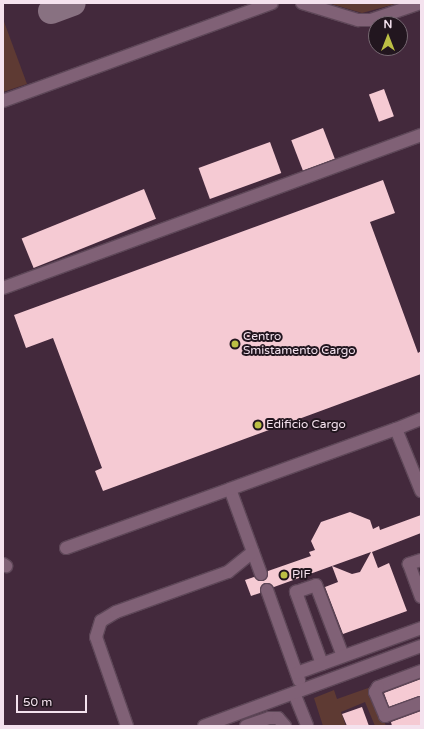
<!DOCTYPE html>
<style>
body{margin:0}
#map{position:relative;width:424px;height:729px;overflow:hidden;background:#43293c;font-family:"Varela Round",sans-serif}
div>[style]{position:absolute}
.green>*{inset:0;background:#5e3a33}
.taxiway>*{height:26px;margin:-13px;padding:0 13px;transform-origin:13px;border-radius:13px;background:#887181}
.building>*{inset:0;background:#f5cad3;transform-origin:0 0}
.roads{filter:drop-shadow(1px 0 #5e4758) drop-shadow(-1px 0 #5e4758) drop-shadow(0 1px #5e4758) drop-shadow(0 -1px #5e4758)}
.minor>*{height:12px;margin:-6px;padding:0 6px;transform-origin:6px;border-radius:6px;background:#806176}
.dots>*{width:11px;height:11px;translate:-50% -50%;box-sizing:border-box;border:2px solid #22161f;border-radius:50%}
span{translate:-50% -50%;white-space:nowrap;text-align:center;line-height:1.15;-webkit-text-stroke:4px #22161f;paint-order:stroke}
.poi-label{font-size:12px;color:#f4e2ee}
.left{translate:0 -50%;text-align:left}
.frame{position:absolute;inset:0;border:4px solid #f4e2ee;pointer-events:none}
.north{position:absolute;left:368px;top:16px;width:40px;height:40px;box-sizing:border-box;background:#22161f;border:1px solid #766872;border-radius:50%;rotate:0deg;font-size:11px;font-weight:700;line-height:16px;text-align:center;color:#f4e2ee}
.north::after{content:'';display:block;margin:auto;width:14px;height:18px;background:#bcbf44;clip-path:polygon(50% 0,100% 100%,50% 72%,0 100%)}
.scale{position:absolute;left:16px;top:695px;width:71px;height:18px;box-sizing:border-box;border:2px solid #f4e2ee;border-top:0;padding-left:5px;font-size:12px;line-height:14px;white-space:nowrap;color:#f4e2ee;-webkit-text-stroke:3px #22161f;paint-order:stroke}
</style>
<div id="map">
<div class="green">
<i style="clip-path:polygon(328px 3px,399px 3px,362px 13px)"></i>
<i style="clip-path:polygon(3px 19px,27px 84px,3px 92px)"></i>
<i style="clip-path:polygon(371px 687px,386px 726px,375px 726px,365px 702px,341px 712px,346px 726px,323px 726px,314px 698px,334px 690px,337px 699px)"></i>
</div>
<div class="taxiway">
<i style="left:51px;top:11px;width:23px;rotate:-20deg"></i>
</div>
<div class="building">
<i style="left:384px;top:89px;width:29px;height:16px;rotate:70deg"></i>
<i style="left:323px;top:128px;width:33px;height:34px;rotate:69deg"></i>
<i style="left:270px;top:142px;width:33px;height:76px;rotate:70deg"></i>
<i style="clip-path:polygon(383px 180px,395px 213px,370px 222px,418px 353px,421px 351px,421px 374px,103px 491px,95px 471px,102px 468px,53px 338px,26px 348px,14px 315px)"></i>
<i style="left:144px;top:189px;width:32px;height:132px;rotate:68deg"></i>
<i style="clip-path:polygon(evenodd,350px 512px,370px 520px,373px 529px,379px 526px,380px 530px,421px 515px,421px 533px,372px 552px,378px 568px,389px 563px,407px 611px,343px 634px,325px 587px,338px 582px,332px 566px,274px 587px,264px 583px,260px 593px,251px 596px,245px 580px,254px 577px,263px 581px,268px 571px,311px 556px,309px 552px,315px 550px,311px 541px,321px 522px,350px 512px,371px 552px,360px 572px,352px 574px,332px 566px,371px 552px)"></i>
<i style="clip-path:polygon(421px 679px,421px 696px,389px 707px,384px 693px)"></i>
<i style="clip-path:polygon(362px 707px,369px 726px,347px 726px,342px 714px)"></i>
<i style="clip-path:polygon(421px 711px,421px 726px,392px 726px,391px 722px)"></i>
</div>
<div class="roads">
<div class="minor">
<i style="left:302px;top:3px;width:59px;rotate:16.9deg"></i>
<i style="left:358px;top:20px;width:13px"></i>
<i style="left:371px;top:20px;width:53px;rotate:-18.8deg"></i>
<i style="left:3px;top:101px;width:286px;rotate:-20deg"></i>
<i style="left:3px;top:288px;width:445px;rotate:-20.1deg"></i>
<i style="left:396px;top:429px;width:27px;rotate:-22deg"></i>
<i style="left:66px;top:548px;width:174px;rotate:-19.8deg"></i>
<i style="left:421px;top:560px;width:13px;rotate:162deg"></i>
<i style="left:409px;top:564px;width:35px;rotate:70deg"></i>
<i style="left:3px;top:564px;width:4px;rotate:34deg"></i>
<i style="left:261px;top:574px;width:90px;rotate:-110deg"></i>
<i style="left:230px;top:489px;width:177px;rotate:-19.9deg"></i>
<i style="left:396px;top:429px;width:67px;rotate:68deg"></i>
<i style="left:267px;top:590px;width:96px;rotate:70.4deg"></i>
<i style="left:322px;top:664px;width:77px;rotate:-109.9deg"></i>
<i style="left:296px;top:592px;width:21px;rotate:-19deg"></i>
<i style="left:316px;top:585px;width:76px;rotate:69.2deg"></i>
<i style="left:421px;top:671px;width:46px;rotate:159.6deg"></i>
<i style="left:378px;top:687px;width:6px;rotate:121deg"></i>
<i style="left:375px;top:692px;width:26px;rotate:67deg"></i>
<i style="left:385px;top:716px;width:38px;rotate:-20deg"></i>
<i style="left:297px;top:673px;width:132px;rotate:-19.9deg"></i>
<i style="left:294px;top:693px;width:35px;rotate:68deg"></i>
<i style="left:127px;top:726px;width:94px;rotate:-109.2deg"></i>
<i style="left:96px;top:637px;width:17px;rotate:-73deg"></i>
<i style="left:101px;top:621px;width:17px;rotate:-31deg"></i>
<i style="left:116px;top:612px;width:119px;rotate:-19.7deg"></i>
<i style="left:228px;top:572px;width:32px;rotate:-39deg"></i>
<i style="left:204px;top:726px;width:231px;rotate:-20.2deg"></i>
<i style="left:246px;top:726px;width:24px;rotate:-19deg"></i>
<i style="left:269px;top:718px;width:9px"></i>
<i style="left:278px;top:718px;width:11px;rotate:49deg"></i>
</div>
</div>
<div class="dots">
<i style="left:235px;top:344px;background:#bcbf44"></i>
<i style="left:258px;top:425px;background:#bcbf44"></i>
<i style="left:284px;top:575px;background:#bcbf44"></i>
</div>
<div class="poi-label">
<span class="left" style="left:243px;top:344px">Centro<br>Smistamento Cargo</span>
<span class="left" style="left:266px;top:425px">Edificio Cargo</span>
<span class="left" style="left:292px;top:575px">PIF</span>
</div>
<div class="frame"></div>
<div class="north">N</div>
<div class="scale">50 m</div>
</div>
